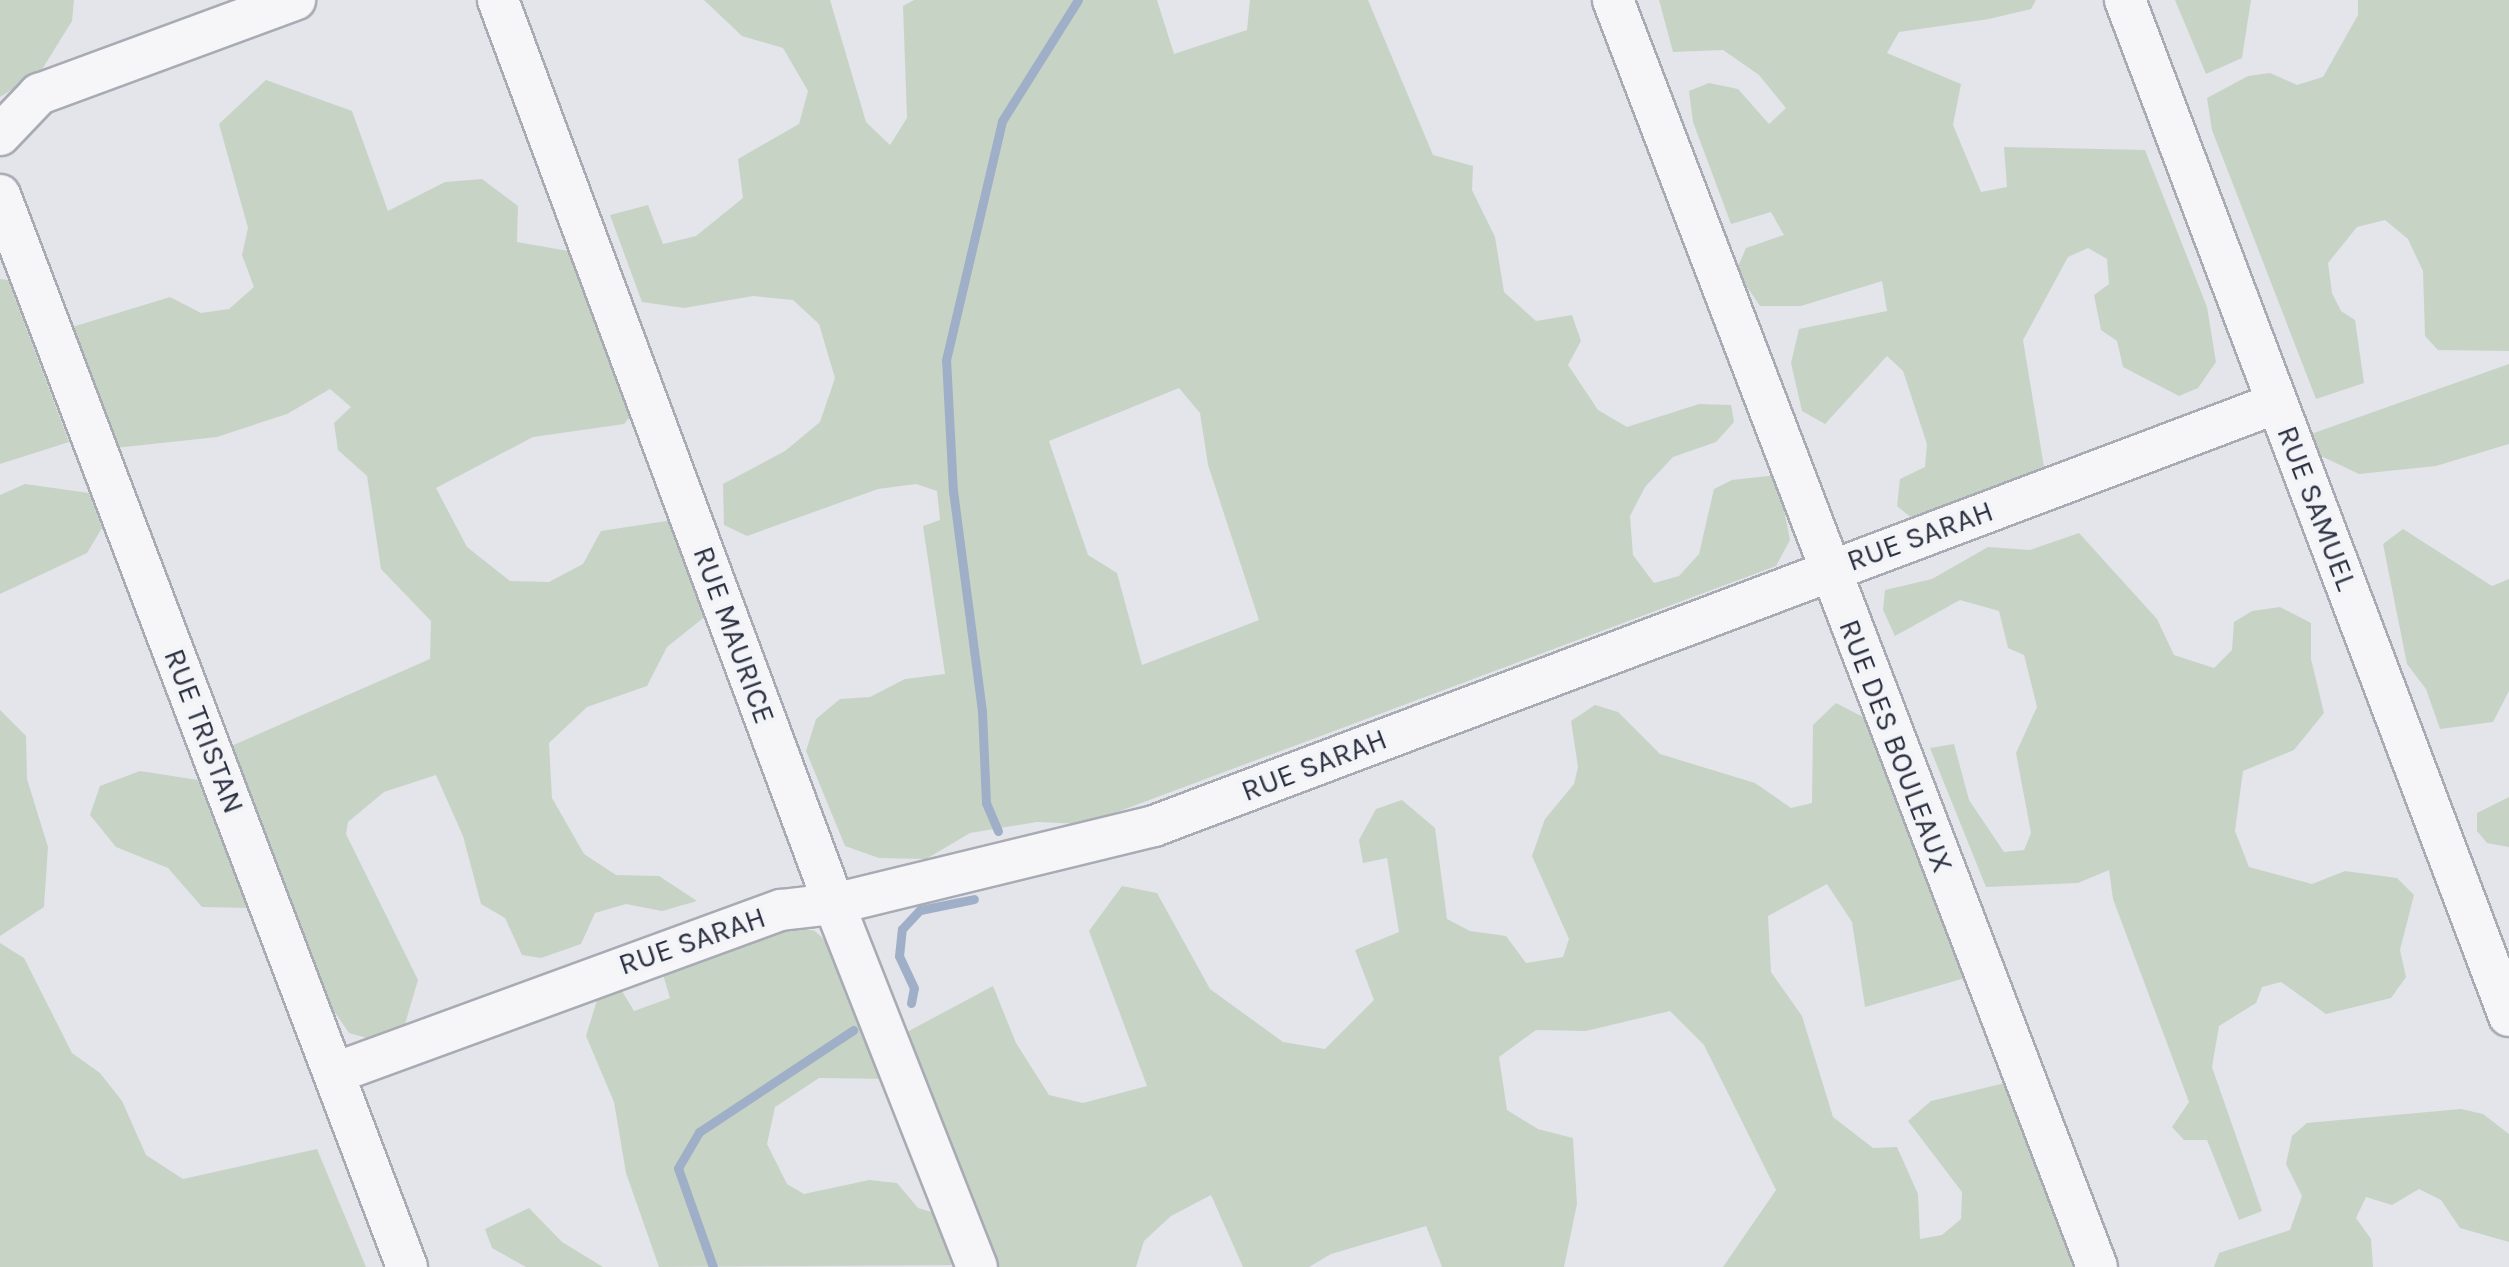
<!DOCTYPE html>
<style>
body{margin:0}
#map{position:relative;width:2509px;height:1267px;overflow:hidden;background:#e3e5ea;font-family:Karla,sans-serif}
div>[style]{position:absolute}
.green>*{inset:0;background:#c7d4c5}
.stream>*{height:9px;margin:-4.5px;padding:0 4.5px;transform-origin:4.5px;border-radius:4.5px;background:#a0afc8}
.roads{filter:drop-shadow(2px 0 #a8abb4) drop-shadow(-2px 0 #a8abb4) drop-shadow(0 2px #a8abb4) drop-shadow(0 -2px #a8abb4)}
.minor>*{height:40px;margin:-20px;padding:0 20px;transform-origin:20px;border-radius:20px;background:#f6f6f9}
span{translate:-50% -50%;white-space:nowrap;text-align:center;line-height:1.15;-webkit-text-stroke:8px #f3f4f8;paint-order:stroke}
.street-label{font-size:30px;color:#2c3141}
</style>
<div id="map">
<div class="green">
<i style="clip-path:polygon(0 0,74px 0,72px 21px,41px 71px,0 97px)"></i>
<i style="clip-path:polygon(evenodd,704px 0,830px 0,866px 122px,890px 145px,907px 118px,903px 6px,914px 0,1157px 0,1174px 54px,1247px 30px,1250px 0,1368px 0,1433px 155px,1473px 166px,1472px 190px,1495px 237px,1504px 292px,1536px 321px,1572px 315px,1581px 341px,1568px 365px,1598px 410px,1627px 427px,1699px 404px,1731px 405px,1734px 422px,1716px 442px,1673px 457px,1645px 487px,1630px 516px,1633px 555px,1654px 583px,1679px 576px,1699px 554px,1714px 489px,1732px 480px,1777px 475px,1790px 540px,1776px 566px,1085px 824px,1037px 822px,970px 833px,926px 859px,879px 858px,845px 846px,806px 751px,816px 719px,840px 699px,870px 697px,905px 679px,945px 674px,923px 526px,940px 520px,937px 491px,916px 484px,878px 489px,747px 536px,724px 525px,723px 484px,785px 451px,820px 422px,835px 378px,819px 324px,793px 300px,753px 296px,684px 308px,642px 302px,610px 215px,648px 205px,663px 244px,696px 236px,743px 198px,738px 159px,799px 124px,808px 91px,783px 48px,742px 36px,704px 0,1179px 388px,1200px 413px,1208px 465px,1259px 620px,1142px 665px,1117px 573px,1088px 555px,1049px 441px,1179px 388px)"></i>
<i style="clip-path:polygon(1659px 0,2036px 0,2031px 9px,1989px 19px,1899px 32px,1887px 53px,1961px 84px,1953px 125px,1981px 192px,2007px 187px,2004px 147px,2145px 150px,2207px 307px,2216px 362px,2198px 388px,2179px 396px,2123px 367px,2117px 341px,2101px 330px,2094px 295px,2109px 284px,2107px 259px,2088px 248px,2068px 257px,2023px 340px,2045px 473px,1913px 519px,1897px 506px,1900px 479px,1925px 467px,1927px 444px,1903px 371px,1887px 356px,1825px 424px,1802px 411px,1791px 363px,1799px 329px,1887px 311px,1882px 281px,1801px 306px,1760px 306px,1736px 271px,1746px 248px,1784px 235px,1771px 212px,1731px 224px,1693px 122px,1689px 91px,1709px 83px,1738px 89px,1769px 124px,1786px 108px,1759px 75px,1723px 50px,1673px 52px)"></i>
<i style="clip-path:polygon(2175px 0,2251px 0,2242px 58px,2206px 74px)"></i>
<i style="clip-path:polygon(2358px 0,2509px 0,2509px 351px,2438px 350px,2425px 336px,2423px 271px,2408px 239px,2385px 220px,2357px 227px,2328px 263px,2332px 293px,2341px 311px,2355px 320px,2364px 383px,2316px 399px,2212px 130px,2207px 98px,2248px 76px,2270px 73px,2297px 85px,2323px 77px,2358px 15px)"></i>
<i style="clip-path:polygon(266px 80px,352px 111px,388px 211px,445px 182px,482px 179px,518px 206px,517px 242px,574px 252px,633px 413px,624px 424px,533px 437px,436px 488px,467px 547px,510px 581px,549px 582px,583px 564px,601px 531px,673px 520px,707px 615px,667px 647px,647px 686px,587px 707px,549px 743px,552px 798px,584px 854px,616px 875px,659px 876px,697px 901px,662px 911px,626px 904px,595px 913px,581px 944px,541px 958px,522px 955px,505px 918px,481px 904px,463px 836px,436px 775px,384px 792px,348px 822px,346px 834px,418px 980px,405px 1024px,367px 1038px,349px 1033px,323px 995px,229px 747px,430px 659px,431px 621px,381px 569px,367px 476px,338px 450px,334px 423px,351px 407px,330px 389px,287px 414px,217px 437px,115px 448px,69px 328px,170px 297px,201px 313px,229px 309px,254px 287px,242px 255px,248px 228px,219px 124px)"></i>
<i style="clip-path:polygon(0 279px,8px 280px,69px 442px,0 464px)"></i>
<i style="clip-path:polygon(2509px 364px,2509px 444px,2436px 466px,2359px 474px,2319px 455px,2311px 434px)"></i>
<i style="clip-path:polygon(25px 484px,89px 493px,102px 528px,87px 553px,0 594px,0 495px)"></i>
<i style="clip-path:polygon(2403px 529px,2492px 586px,2509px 579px,2509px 691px,2493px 722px,2440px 729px,2426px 689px,2407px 664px,2383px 544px)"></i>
<i style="clip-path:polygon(2079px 533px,2157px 619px,2174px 655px,2214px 668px,2232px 650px,2234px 622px,2252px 611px,2280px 607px,2311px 623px,2311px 659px,2324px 713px,2294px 750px,2243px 771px,2235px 831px,2249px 867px,2312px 884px,2345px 871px,2397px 878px,2414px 895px,2400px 950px,2406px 977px,2391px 998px,2326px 1014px,2281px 982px,2262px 987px,2256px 1003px,2219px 1026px,2212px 1067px,2262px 1211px,2239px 1220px,2207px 1140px,2184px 1140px,2172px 1127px,2189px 1102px,2113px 899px,2109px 870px,2078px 883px,1986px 887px,1930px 748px,1954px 744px,1969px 800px,2004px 852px,2024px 850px,2031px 833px,2016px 753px,2037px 707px,2024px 655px,2008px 648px,1999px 611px,1960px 600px,1895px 636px,1883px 610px,1885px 590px,1932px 579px,1988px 547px,2030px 550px)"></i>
<i style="clip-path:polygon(1836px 703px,1865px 718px,1965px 978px,1865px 1007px,1852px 922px,1827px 884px,1768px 916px,1771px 972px,1802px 1016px,1833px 1117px,1873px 1148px,1897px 1147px,1918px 1194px,1920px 1239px,1942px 1235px,1961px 1219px,1962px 1192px,1908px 1121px,1931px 1101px,2005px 1083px,2076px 1267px,1723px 1267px,1776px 1190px,1704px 1045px,1670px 1011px,1586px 1031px,1536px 1030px,1499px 1057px,1507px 1110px,1538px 1129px,1573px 1138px,1577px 1204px,1564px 1267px,1442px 1267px,1426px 1226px,1331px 1254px,1309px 1267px,1243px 1267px,1211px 1195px,1171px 1216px,1144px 1241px,1136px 1267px,992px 1267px,905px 1033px,993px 986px,1016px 1043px,1049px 1095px,1083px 1103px,1147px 1086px,1089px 931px,1122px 886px,1157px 893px,1210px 989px,1283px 1042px,1325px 1049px,1374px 1000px,1355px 950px,1399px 932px,1387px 858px,1363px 863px,1359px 840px,1376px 809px,1402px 800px,1435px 828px,1447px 919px,1470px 931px,1506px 936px,1526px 963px,1563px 957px,1569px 939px,1532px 856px,1545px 819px,1574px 784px,1578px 767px,1571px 721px,1595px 705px,1618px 712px,1660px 754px,1755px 783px,1791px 808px,1812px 803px,1813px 725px)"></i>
<i style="clip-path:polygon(0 710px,26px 736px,27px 779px,48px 847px,44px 907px,0 936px)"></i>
<i style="clip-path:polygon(140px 771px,198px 780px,247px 908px,202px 907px,168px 868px,116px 847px,90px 815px,100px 786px)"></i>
<i style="clip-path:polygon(2509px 797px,2509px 847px,2487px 843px,2477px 831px,2477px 813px)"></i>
<i style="clip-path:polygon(790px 925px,815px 931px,833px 948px,890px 1079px,819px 1078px,775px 1107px,767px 1144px,787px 1184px,804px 1194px,869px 1180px,897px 1183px,918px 1208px,942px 1215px,961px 1265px,659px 1267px,626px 1173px,614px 1102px,586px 1036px,597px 1000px,619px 986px,634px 1011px,670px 998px,662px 971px)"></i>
<i style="clip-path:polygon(0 943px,24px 958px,72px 1053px,100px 1073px,122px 1101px,146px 1155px,183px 1179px,317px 1149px,366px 1267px,0 1267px)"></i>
<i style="clip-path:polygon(2461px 1109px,2483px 1114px,2509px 1134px,2509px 1242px,2460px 1228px,2441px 1200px,2419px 1189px,2392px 1205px,2366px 1197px,2356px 1218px,2371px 1239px,2373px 1267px,2214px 1267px,2219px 1253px,2290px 1230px,2302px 1196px,2286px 1164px,2292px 1136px,2307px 1123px)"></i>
<i style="clip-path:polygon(529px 1208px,562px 1242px,603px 1267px,526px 1267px,492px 1248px,485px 1229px)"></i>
</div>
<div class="stream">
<i style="left:998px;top:831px;width:30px;rotate:-113deg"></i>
<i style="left:986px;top:803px;width:92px;rotate:-92.5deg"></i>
<i style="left:982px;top:711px;width:221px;rotate:-97.5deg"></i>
<i style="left:953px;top:492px;width:132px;rotate:-93deg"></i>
<i style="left:946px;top:360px;width:245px;rotate:-76.8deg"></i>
<i style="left:1002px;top:121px;width:143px;rotate:-57.9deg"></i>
<i style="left:911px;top:1003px;width:15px;rotate:-79deg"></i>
<i style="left:914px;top:988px;width:35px;rotate:-115deg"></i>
<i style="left:899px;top:956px;width:27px;rotate:-84deg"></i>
<i style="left:902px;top:929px;width:26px;rotate:-47deg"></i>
<i style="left:920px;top:910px;width:55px;rotate:-11.5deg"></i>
<i style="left:713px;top:1267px;width:105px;rotate:-109.5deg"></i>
<i style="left:678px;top:1168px;width:42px;rotate:-59.7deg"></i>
<i style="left:699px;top:1132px;width:185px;rotate:-33.5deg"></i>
</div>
<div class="roads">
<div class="minor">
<i style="left:498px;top:0;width:964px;rotate:69.61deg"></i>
<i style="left:834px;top:904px;width:390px;rotate:68.5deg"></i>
<i style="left:1613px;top:0;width:1356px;rotate:69.09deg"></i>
<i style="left:2125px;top:0;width:1086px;rotate:69.3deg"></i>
<i style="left:0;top:135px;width:57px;rotate:-46.4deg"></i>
<i style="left:39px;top:94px;width:273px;rotate:-20.2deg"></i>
<i style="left:0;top:195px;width:1147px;rotate:69.21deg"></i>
<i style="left:335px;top:1073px;width:475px;rotate:-20.1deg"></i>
<i style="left:781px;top:910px;width:53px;rotate:-6.5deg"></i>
<i style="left:834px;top:904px;width:329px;rotate:-13.7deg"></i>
<i style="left:1154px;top:826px;width:1200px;rotate:-20.64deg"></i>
</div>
</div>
<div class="street-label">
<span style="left:2317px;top:508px;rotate:69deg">RUE SAMUEL</span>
<span style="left:1920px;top:536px;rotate:-20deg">RUE SARAH</span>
<span style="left:734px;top:635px;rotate:70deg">RUE MAURICE</span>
<span style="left:204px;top:731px;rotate:69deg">RUE TRISTAN</span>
<span style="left:1896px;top:746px;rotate:69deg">RUE DES BOULEAUX</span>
<span style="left:1314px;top:765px;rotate:-21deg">RUE SARAH</span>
<span style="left:692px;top:941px;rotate:-19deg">RUE SARAH</span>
</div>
</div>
